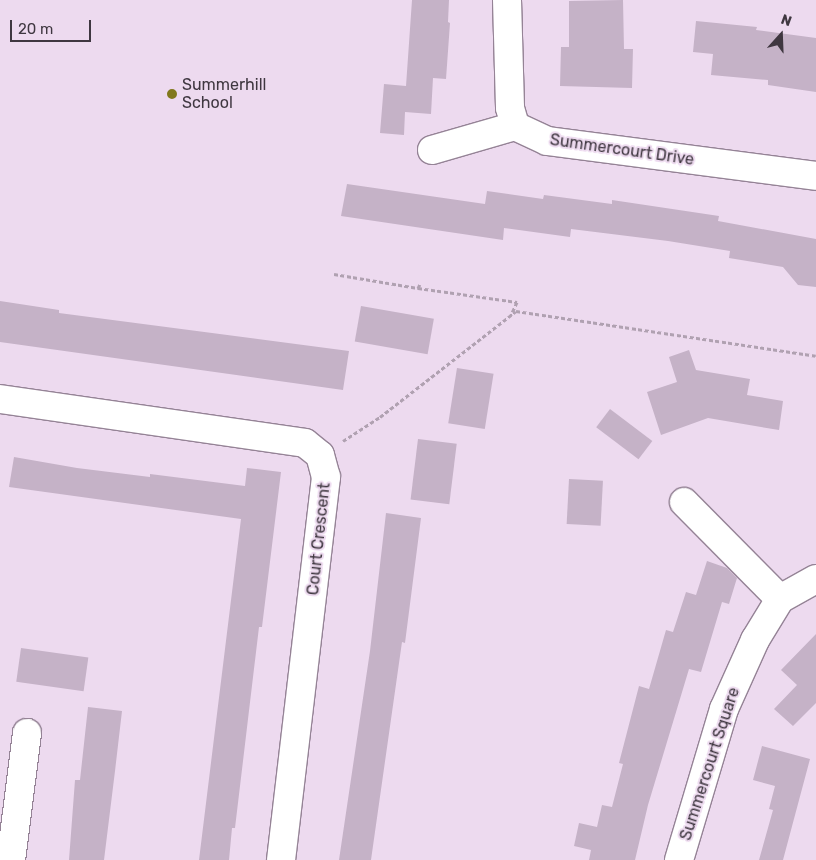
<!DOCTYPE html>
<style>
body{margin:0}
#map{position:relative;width:816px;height:860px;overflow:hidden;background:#eddaef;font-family:Rubik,sans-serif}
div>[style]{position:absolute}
.building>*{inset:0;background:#c5b2c7;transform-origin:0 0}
.path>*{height:3px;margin-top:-1.5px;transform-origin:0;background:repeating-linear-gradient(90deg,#b0a1b1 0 4px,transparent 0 6.5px)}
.roads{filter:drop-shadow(1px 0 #958396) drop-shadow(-1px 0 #958396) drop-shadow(0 1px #958396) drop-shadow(0 -1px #958396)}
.minor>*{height:28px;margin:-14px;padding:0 14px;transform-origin:14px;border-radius:14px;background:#fff}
.dots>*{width:14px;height:14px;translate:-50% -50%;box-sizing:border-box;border:2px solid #eddaef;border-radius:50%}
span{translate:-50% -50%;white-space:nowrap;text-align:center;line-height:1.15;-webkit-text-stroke:4px #eddaef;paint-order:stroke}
.poi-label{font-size:16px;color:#3f3740}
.left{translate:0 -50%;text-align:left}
.street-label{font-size:16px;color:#3f3740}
.north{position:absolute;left:756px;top:10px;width:50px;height:50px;-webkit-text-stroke:4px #eddaef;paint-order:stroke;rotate:20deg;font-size:14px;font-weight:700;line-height:20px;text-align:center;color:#3f3740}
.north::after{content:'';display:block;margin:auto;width:18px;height:22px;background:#3f3740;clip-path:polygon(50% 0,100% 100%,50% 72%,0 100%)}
.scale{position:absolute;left:10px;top:20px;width:81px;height:22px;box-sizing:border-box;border:2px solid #3f3740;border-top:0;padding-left:6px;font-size:15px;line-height:18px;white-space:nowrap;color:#3f3740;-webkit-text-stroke:4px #eddaef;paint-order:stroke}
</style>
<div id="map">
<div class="building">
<i style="clip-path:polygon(412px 0,449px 0,448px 22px,450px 23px,446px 79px,433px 78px,431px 114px,405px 112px,404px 135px,380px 133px,384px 84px,406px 86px)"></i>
<i style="clip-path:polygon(623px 0,624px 49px,633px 49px,632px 88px,560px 86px,561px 47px,569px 47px,569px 1px)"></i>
<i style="clip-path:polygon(696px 21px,757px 27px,756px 30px,816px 38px,816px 92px,768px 85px,768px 80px,711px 75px,713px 54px,693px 52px)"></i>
<i style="clip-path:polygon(347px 184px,485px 204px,487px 191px,543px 199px,544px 195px,612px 204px,612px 200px,719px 216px,718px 221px,816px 239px,816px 287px,798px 285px,783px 267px,729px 258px,730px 251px,668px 241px,571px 229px,570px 237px,504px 228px,503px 240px,341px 216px)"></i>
<i style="clip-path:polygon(0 301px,59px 310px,59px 313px,349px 351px,343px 390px,0 342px)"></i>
<i style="left:361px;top:306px;width:74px;height:36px;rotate:10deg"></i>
<i style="clip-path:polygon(689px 350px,696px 370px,750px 379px,747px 395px,783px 401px,779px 430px,708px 418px,661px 435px,647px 392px,677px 382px,669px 357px)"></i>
<i style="left:457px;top:368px;width:37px;height:56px;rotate:9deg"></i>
<i style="left:610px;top:409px;width:53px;height:23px;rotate:37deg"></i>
<i style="left:418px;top:439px;width:39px;height:61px;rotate:7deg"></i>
<i style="clip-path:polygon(14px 457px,77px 468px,150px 477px,150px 474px,245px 486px,247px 468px,281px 472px,262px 627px,259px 627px,235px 828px,232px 828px,229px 860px,199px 860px,241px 519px,9px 487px)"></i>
<i style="left:569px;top:479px;width:34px;height:45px;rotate:3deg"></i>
<i style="clip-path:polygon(386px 513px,421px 518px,405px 643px,402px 642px,371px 860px,339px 860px,370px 651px)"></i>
<i style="clip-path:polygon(707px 561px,727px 568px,737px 578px,729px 604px,722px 602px,701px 672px,689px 669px,648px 805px,635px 860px,589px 860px,591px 850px,574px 846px,579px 823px,597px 827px,602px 805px,612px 807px,623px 764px,619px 763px,639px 686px,649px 689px,666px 630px,673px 632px,686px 592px,696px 595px)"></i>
<i style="clip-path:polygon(816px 634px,816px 703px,793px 726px,774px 709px,797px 685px,781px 670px)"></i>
<i style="left:21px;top:648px;width:68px;height:34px;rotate:8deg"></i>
<i style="clip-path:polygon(88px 707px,122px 711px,115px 771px,104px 860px,69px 860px,75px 780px,80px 780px)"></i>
<i style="clip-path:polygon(762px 746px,810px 759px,783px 860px,759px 860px,773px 810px,769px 809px,775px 786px,753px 780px)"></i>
</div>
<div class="path">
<i style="left:334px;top:274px;width:85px;rotate:9.5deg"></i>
<i style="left:418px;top:288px;width:4px;rotate:-63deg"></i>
<i style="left:418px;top:288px;width:100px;rotate:8deg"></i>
<i style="left:517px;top:302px;width:14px;rotate:115deg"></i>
<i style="left:343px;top:441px;width:44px;rotate:-33deg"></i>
<i style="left:380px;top:417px;width:172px;rotate:-37.9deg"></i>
<i style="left:516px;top:311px;width:303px;rotate:8.5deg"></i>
</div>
<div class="roads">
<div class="minor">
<i style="left:507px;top:0;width:108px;rotate:88.4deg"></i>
<i style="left:510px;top:108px;width:19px;rotate:74deg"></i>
<i style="left:432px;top:150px;width:86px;rotate:-16.1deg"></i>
<i style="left:515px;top:126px;width:35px;rotate:25deg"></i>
<i style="left:547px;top:141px;width:271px;rotate:7.4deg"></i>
<i style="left:0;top:399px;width:308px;rotate:8.2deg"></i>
<i style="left:305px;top:443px;width:19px;rotate:39deg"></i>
<i style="left:320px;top:455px;width:23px;rotate:75deg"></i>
<i style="left:326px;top:477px;width:386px;rotate:96.7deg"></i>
<i style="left:684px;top:502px;width:136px;rotate:45.3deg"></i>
<i style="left:11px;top:860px;width:128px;rotate:-82.8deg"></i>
<i style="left:679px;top:860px;width:158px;rotate:-73.4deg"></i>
<i style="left:724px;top:709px;width:76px;rotate:-65.8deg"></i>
<i style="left:755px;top:640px;width:48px;rotate:-58.6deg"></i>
<i style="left:780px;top:599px;width:41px;rotate:-29.1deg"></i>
</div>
</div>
<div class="dots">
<i style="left:172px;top:94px;background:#81781c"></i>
</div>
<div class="poi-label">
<span class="left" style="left:182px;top:94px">Summerhill<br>School</span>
</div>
<div class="street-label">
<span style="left:622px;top:150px;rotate:8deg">Summercourt Drive</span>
<span style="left:319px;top:539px;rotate:-84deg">Court Crescent</span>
<span style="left:710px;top:764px;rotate:-72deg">Summercourt Square</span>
</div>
<div class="north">N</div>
<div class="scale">20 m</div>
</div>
